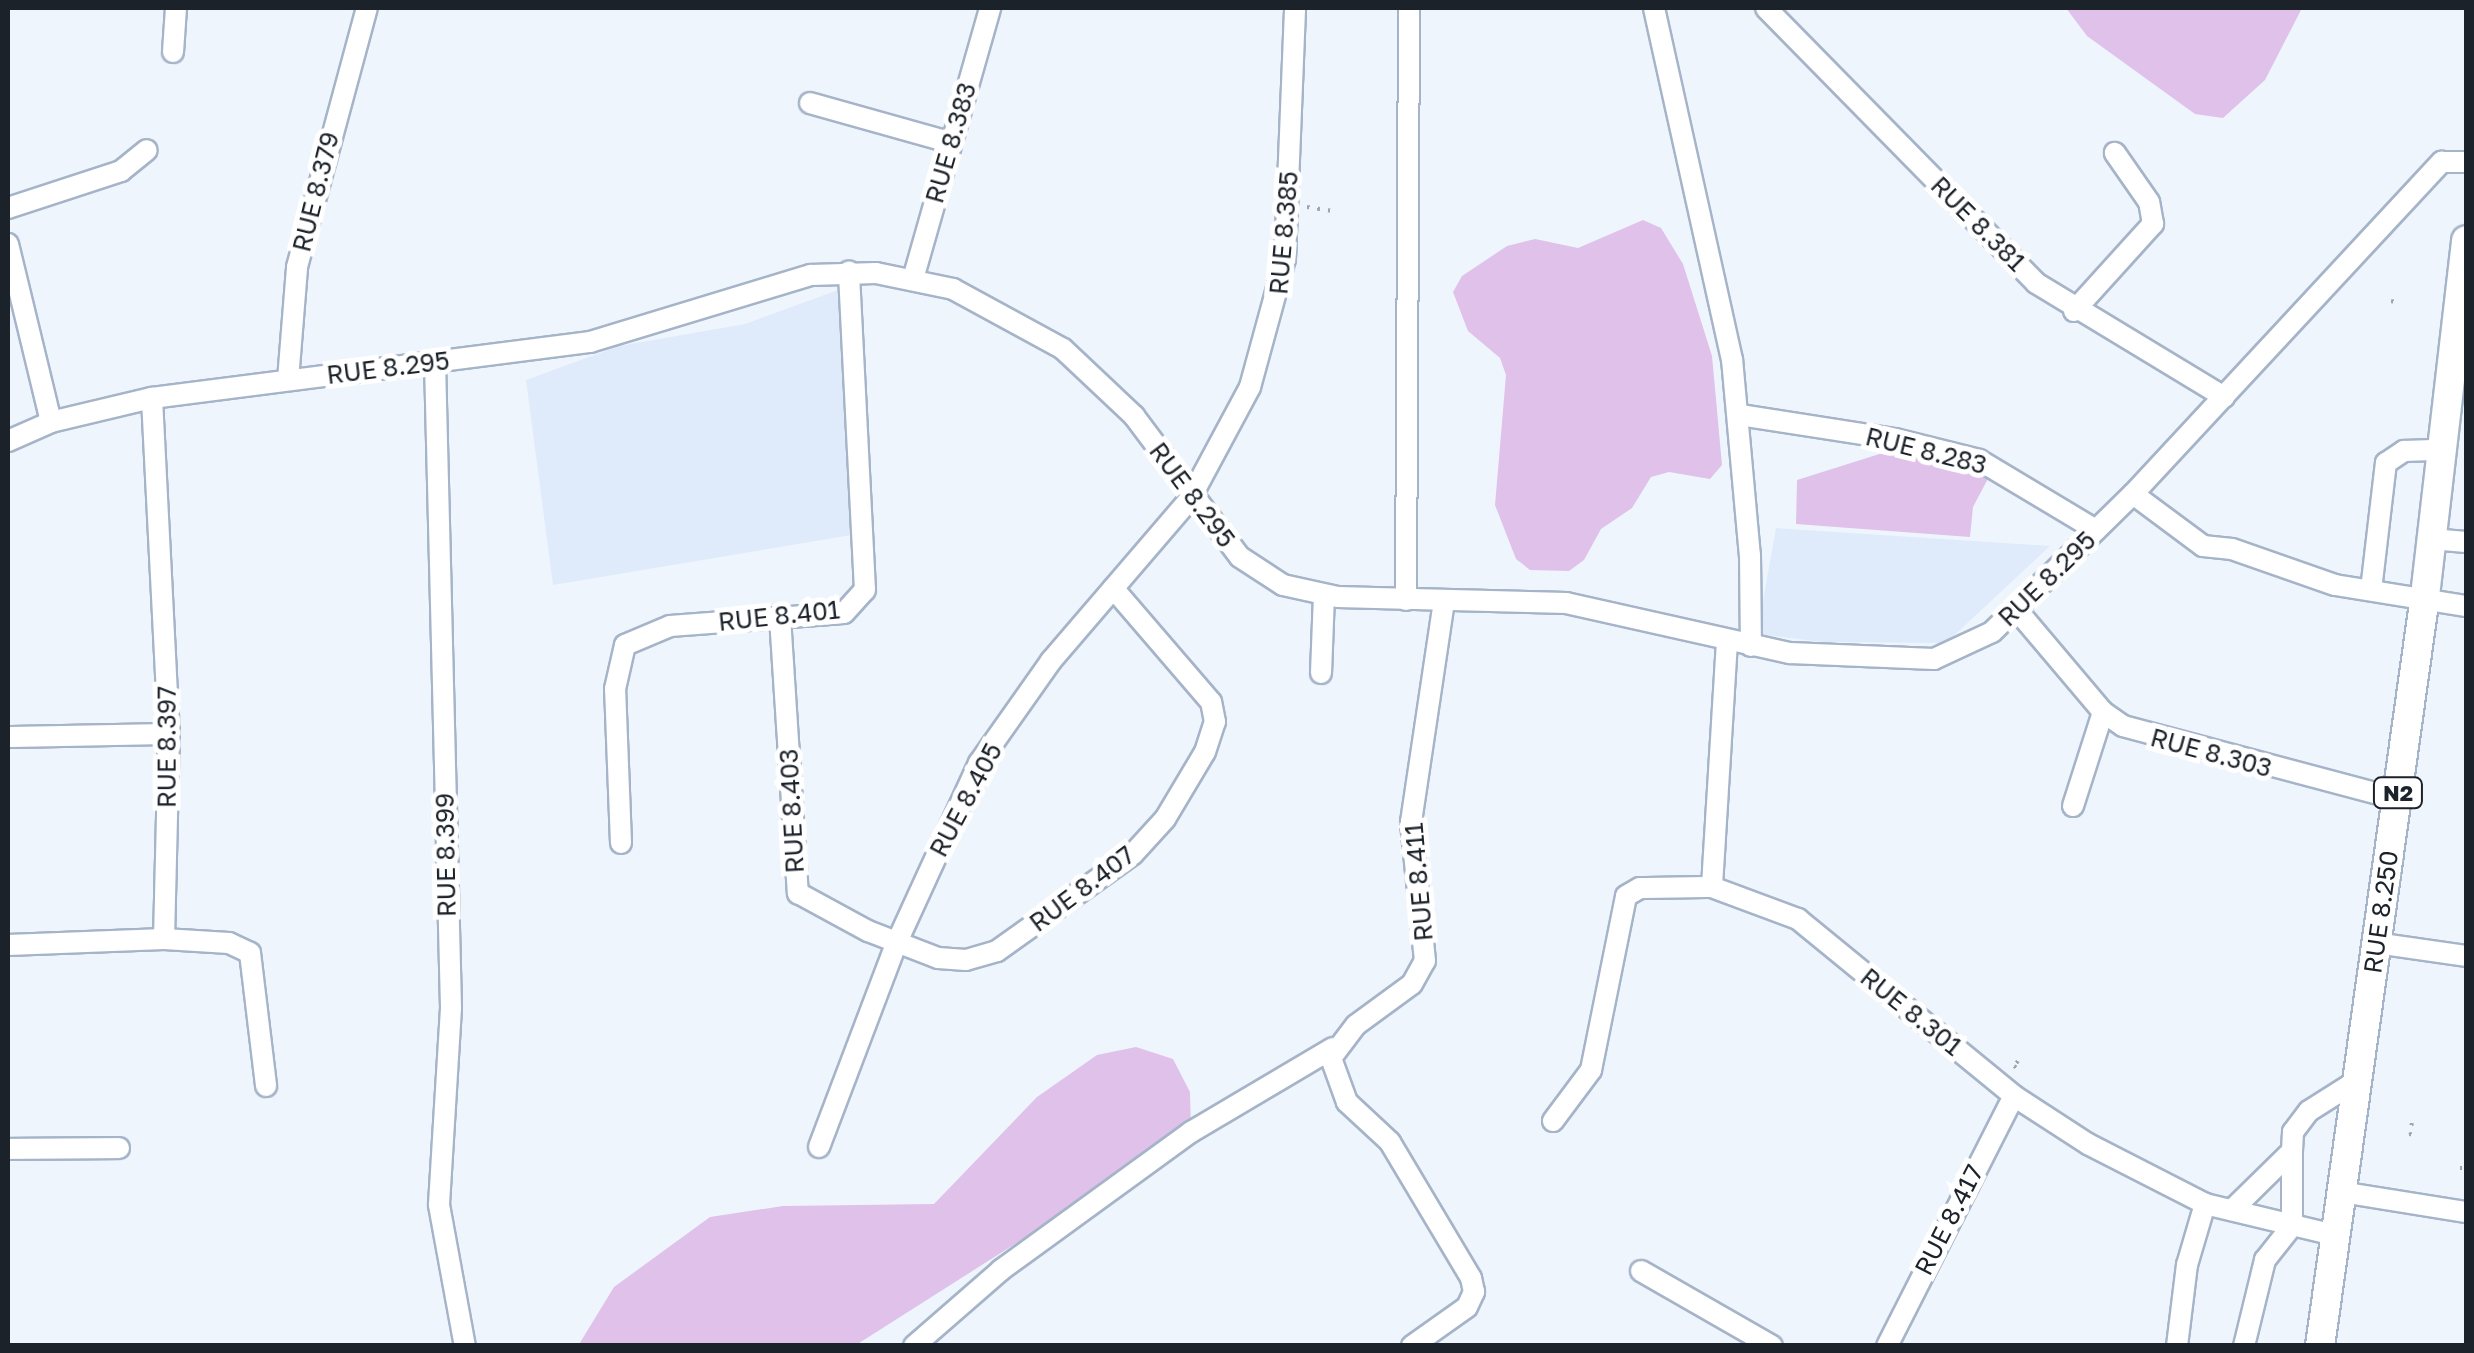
<!DOCTYPE html>
<style>
body{margin:0}
#map{position:relative;width:2474px;height:1353px;overflow:hidden;background:#eff5fd;font-family:"Golos Text",sans-serif}
div>[style]{position:absolute}
[style*='--x']{left:calc(var(--x)*1px);top:calc(var(--y)*1px);width:calc(var(--w)*1px);rotate:calc(var(--a)*1deg)}
.built>*{inset:0;background:#dfebfb}
.green>*{inset:0;background:#dfc1ea}
.path>*{height:4px;margin-top:-2px;transform-origin:0;background:repeating-linear-gradient(90deg,#9fa5ad 0 2.5px,transparent 0 10.5px)}
.roads{filter:drop-shadow(2px 0 #a5b4c8) drop-shadow(-2px 0 #a5b4c8) drop-shadow(0 2px #a5b4c8) drop-shadow(0 -2px #a5b4c8)}
.minor>*{height:20px;margin:-10px;padding:0 10px;transform-origin:10px;border-radius:10px;background:#fff}
.highway>*{height:28px;margin:-14px;padding:0 14px;transform-origin:14px;border-radius:14px;background:#fff}
span{translate:-50% -50%;white-space:nowrap;text-align:center;line-height:1.15;-webkit-text-stroke:10px #fff;paint-order:stroke}
.shield-label span{padding:2px 8px;background:#fff;border:2px solid;border-radius:8px;-webkit-text-stroke-width:0}
.shield-label{font-size:22px;color:#1c222a;font-weight:700}
.street-label{font-size:25px;color:#1c222a}
.frame{position:absolute;inset:0;border:10px solid #1c222a;pointer-events:none}
</style>
<div id="map">
<div class="built">
<div style="clip-path:polygon(838px 290px,852px 535px,553px 585px,526px 380px,619px 346px,745px 324px)"></div>
<div style="clip-path:polygon(1776px 528px,2050px 546px,1946px 643px,1823px 642px,1757px 634px)"></div>
</div>
<div class="green">
<div style="clip-path:polygon(2066px 8px,2302px 8px,2265px 80px,2223px 118px,2195px 114px,2087px 36px)"></div>
<div style="clip-path:polygon(1643px 220px,1661px 228px,1683px 264px,1712px 356px,1722px 465px,1710px 479px,1669px 472px,1651px 477px,1632px 508px,1601px 529px,1584px 560px,1569px 571px,1530px 570px,1516px 559px,1495px 505px,1506px 375px,1500px 358px,1468px 331px,1453px 292px,1462px 276px,1507px 246px,1535px 239px,1578px 248px)"></div>
<div style="clip-path:polygon(1889px 451px,1961px 466px,1968px 461px,1991px 473px,1973px 507px,1970px 537px,1796px 524px,1797px 480px)"></div>
<div style="clip-path:polygon(1136px 1047px,1173px 1059px,1190px 1092px,1191px 1132px,856px 1345px,578px 1346px,614px 1287px,710px 1217px,783px 1206px,934px 1204px,1037px 1097px,1097px 1055px)"></div>
</div>
<div class="path">
<div style="--x:1307;--y:207;--w:26;--a:9"></div>
<div style="--x:2391;--y:301;--w:9;--a:13"></div>
<div style="--x:2018;--y:1061;--w:6;--a:129"></div>
<div style="--x:2014;--y:1066;--w:9;--a:36"></div>
<div style="--x:2412;--y:1123;--w:11;--a:105"></div>
<div style="--x:2409;--y:1134;--w:7;--a:8"></div>
<div style="--x:2460;--y:1168;--w:3;--a:0"></div>
</div>
<div class="roads">
<div class="minor">
<div style="--x:1654;--y:8;--w:360;--a:77.5"></div>
<div style="--x:1732;--y:359;--w:197;--a:84.8"></div>
<div style="--x:1750;--y:555;--w:91;--a:89.4"></div>
<div style="--x:1766;--y:8;--w:385;--a:45.5"></div>
<div style="--x:2036;--y:283;--w:220;--a:31.2"></div>
<div style="--x:173;--y:52;--w:44;--a:-86.1"></div>
<div style="--x:810;--y:103;--w:144;--a:15.7"></div>
<div style="--x:8;--y:208;--w:119;--a:-18.1"></div>
<div style="--x:121;--y:171;--w:33;--a:-39"></div>
<div style="--x:8;--y:244;--w:183;--a:76.4"></div>
<div style="--x:913;--y:279;--w:282;--a:-74.1"></div>
<div style="--x:2074;--y:311;--w:118;--a:-47.8"></div>
<div style="--x:2153;--y:224;--w:22;--a:-100"></div>
<div style="--x:2149;--y:202;--w:60;--a:-124.8"></div>
<div style="--x:435;--y:362;--w:646;--a:88.58"></div>
<div style="--x:451;--y:1008;--w:197;--a:93.5"></div>
<div style="--x:439;--y:1205;--w:143;--a:79.6"></div>
<div style="--x:288;--y:380;--w:113;--a:-85.4"></div>
<div style="--x:297;--y:267;--w:268;--a:-74.9"></div>
<div style="--x:1740;--y:415;--w:157;--a:8.8"></div>
<div style="--x:1895;--y:439;--w:87;--a:14"></div>
<div style="--x:1979;--y:460;--w:136;--a:30.9"></div>
<div style="--x:8;--y:441;--w:47;--a:-23.8"></div>
<div style="--x:51;--y:422;--w:104;--a:-13.4"></div>
<div style="--x:152;--y:398;--w:442;--a:-7.3"></div>
<div style="--x:590;--y:342;--w:231;--a:-16.9"></div>
<div style="--x:811;--y:275;--w:65;--a:-1.8"></div>
<div style="--x:876;--y:273;--w:79;--a:11.7"></div>
<div style="--x:953;--y:289;--w:125;--a:28.6"></div>
<div style="--x:1063;--y:349;--w:98;--a:43.3"></div>
<div style="--x:1134;--y:416;--w:176;--a:53.1"></div>
<div style="--x:1240;--y:557;--w:51;--a:33.1"></div>
<div style="--x:1283;--y:585;--w:56;--a:12.3"></div>
<div style="--x:1338;--y:597;--w:228;--a:1.5"></div>
<div style="--x:1566;--y:603;--w:230;--a:12.6"></div>
<div style="--x:1790;--y:653;--w:144;--a:2.4"></div>
<div style="--x:1934;--y:659;--w:64;--a:-25"></div>
<div style="--x:1992;--y:632;--w:197;--a:-44.4"></div>
<div style="--x:2133;--y:494;--w:454;--a:-47.1"></div>
<div style="--x:2442;--y:162;--w:24;--a:0"></div>
<div style="--x:2133;--y:494;--w:87;--a:36.6"></div>
<div style="--x:2203;--y:546;--w:29;--a:6"></div>
<div style="--x:2232;--y:549;--w:109;--a:19.3"></div>
<div style="--x:2335;--y:585;--w:133;--a:9.1"></div>
<div style="--x:2431;--y:539;--w:35;--a:5"></div>
<div style="--x:2371;--y:590;--w:128;--a:-83.3"></div>
<div style="--x:2386;--y:463;--w:22;--a:-34"></div>
<div style="--x:2404;--y:451;--w:36;--a:-2"></div>
<div style="--x:1406;--y:600;--w:592;--a:-89.71"></div>
<div style="--x:2016;--y:609;--w:135;--a:49.8"></div>
<div style="--x:2103;--y:712;--w:24;--a:35"></div>
<div style="--x:2123;--y:726;--w:284;--a:14.9"></div>
<div style="--x:780;--y:617;--w:277;--a:86.3"></div>
<div style="--x:798;--y:893;--w:80;--a:28.5"></div>
<div style="--x:868;--y:931;--w:75;--a:21.1"></div>
<div style="--x:938;--y:958;--w:28;--a:4"></div>
<div style="--x:966;--y:960;--w:32;--a:-16"></div>
<div style="--x:997;--y:951;--w:167;--a:-35.5"></div>
<div style="--x:1133;--y:854;--w:47;--a:-47.6"></div>
<div style="--x:1165;--y:819;--w:78;--a:-59.2"></div>
<div style="--x:1205;--y:752;--w:32;--a:-72"></div>
<div style="--x:1215;--y:722;--w:20;--a:-101"></div>
<div style="--x:1211;--y:702;--w:150;--a:-130.7"></div>
<div style="--x:1727;--y:641;--w:246;--a:93.5"></div>
<div style="--x:1712;--y:887;--w:92;--a:20.4"></div>
<div style="--x:1798;--y:919;--w:279;--a:39.3"></div>
<div style="--x:2014;--y:1096;--w:88;--a:33"></div>
<div style="--x:2088;--y:1144;--w:131;--a:27.1"></div>
<div style="--x:2205;--y:1204;--w:133;--a:13.5"></div>
<div style="--x:1321;--y:673;--w:78;--a:-87.8"></div>
<div style="--x:8;--y:737;--w:161;--a:-1.1"></div>
<div style="--x:2073;--y:806;--w:99;--a:-72.3"></div>
<div style="--x:621;--y:843;--w:154;--a:-92.2"></div>
<div style="--x:615;--y:689;--w:45;--a:-77.2"></div>
<div style="--x:625;--y:645;--w:49;--a:-22.9"></div>
<div style="--x:670;--y:626;--w:174;--a:-4.3"></div>
<div style="--x:844;--y:613;--w:31;--a:-48"></div>
<div style="--x:865;--y:590;--w:319;--a:-92.9"></div>
<div style="--x:164;--y:939;--w:65;--a:3.5"></div>
<div style="--x:229;--y:943;--w:23;--a:25"></div>
<div style="--x:250;--y:953;--w:134;--a:83.1"></div>
<div style="--x:2376;--y:943;--w:91;--a:8.2"></div>
<div style="--x:8;--y:945;--w:156;--a:-2.2"></div>
<div style="--x:164;--y:939;--w:205;--a:-88.6"></div>
<div style="--x:169;--y:734;--w:336;--a:-92.9"></div>
<div style="--x:1553;--y:1121;--w:64;--a:-53.3"></div>
<div style="--x:1591;--y:1070;--w:177;--a:-78.6"></div>
<div style="--x:1626;--y:896;--w:16;--a:-30"></div>
<div style="--x:1640;--y:888;--w:72;--a:-0.8"></div>
<div style="--x:819;--y:1147;--w:219;--a:-69.2"></div>
<div style="--x:897;--y:942;--w:197;--a:-65.4"></div>
<div style="--x:979;--y:763;--w:125;--a:-54.8"></div>
<div style="--x:1051;--y:661;--w:213;--a:-49.4"></div>
<div style="--x:1190;--y:499;--w:127;--a:-61.8"></div>
<div style="--x:1250;--y:387;--w:133;--a:-74.7"></div>
<div style="--x:1285;--y:259;--w:251;--a:-87.7"></div>
<div style="--x:8;--y:1149;--w:111;--a:-0.5"></div>
<div style="--x:2341;--y:1192;--w:127;--a:9.1"></div>
<div style="--x:2232;--y:1210;--w:84;--a:-44.5"></div>
<div style="--x:2292;--y:1151;--w:19;--a:-87"></div>
<div style="--x:2293;--y:1132;--w:26;--a:-53"></div>
<div style="--x:2309;--y:1111;--w:58;--a:-32.3"></div>
<div style="--x:1641;--y:1271;--w:151;--a:29.8"></div>
<div style="--x:914;--y:1346;--w:116;--a:-41.1"></div>
<div style="--x:1001;--y:1270;--w:235;--a:-36"></div>
<div style="--x:1191;--y:1132;--w:165;--a:-30.6"></div>
<div style="--x:1412;--y:1346;--w:67;--a:-35.3"></div>
<div style="--x:1467;--y:1307;--w:17;--a:-65"></div>
<div style="--x:1474;--y:1292;--w:14;--a:-102"></div>
<div style="--x:1471;--y:1278;--w:158;--a:-120.8"></div>
<div style="--x:1390;--y:1142;--w:59;--a:-137.1"></div>
<div style="--x:1347;--y:1102;--w:47;--a:-110"></div>
<div style="--x:1331;--y:1058;--w:41;--a:-52.9"></div>
<div style="--x:1356;--y:1025;--w:69;--a:-36.2"></div>
<div style="--x:1412;--y:984;--w:26;--a:-61"></div>
<div style="--x:1425;--y:961;--w:140;--a:-95.8"></div>
<div style="--x:1411;--y:822;--w:223;--a:-81.5"></div>
<div style="--x:1887;--y:1346;--w:280;--a:-63.1"></div>
<div style="--x:2177;--y:1346;--w:82;--a:-83"></div>
<div style="--x:2187;--y:1265;--w:64;--a:-73.6"></div>
<div style="--x:2244;--y:1346;--w:89;--a:-76.3"></div>
<div style="--x:2265;--y:1260;--w:43;--a:-51.5"></div>
<div style="--x:2292;--y:1226;--w:75;--a:-90"></div>
</div>
<div class="highway">
<div style="--x:2320;--y:1346;--w:757;--a:-82.03"></div>
<div style="--x:2425;--y:596;--w:358;--a:-83.4"></div>
</div>
</div>
<div class="shield-label">
<span style="left:2398px;top:793px">N2</span>
</div>
<div class="street-label">
<span style="left:951px;top:143px;rotate:-74deg">RUE 8.383</span>
<span style="left:316px;top:192px;rotate:-76deg">RUE 8.379</span>
<span style="left:1978px;top:224px;rotate:45deg">RUE 8.381</span>
<span style="left:1284px;top:233px;rotate:-85deg">RUE 8.385</span>
<span style="left:388px;top:368px;rotate:-7deg">RUE 8.295</span>
<span style="left:1926px;top:451px;rotate:14deg">RUE 8.283</span>
<span style="left:1192px;top:495px;rotate:53deg">RUE 8.295</span>
<span style="left:2047px;top:579px;rotate:-44deg">RUE 8.295</span>
<span style="left:779px;top:616px;rotate:-6deg">RUE 8.401</span>
<span style="left:167px;top:747px;rotate:-90deg">RUE 8.397</span>
<span style="left:2211px;top:753px;rotate:15deg">RUE 8.303</span>
<span style="left:966px;top:800px;rotate:-62deg">RUE 8.405</span>
<span style="left:792px;top:811px;rotate:-93deg">RUE 8.403</span>
<span style="left:446px;top:855px;rotate:-91deg">RUE 8.399</span>
<span style="left:1419px;top:882px;rotate:-95deg">RUE 8.411</span>
<span style="left:1082px;top:889px;rotate:-37deg">RUE 8.407</span>
<span style="left:2381px;top:912px;rotate:-82deg">RUE 8.250</span>
<span style="left:1911px;top:1012px;rotate:39deg">RUE 8.301</span>
<span style="left:1949px;top:1220px;rotate:-63deg">RUE 8.417</span>
</div>
<div class="frame"></div>
</div>
